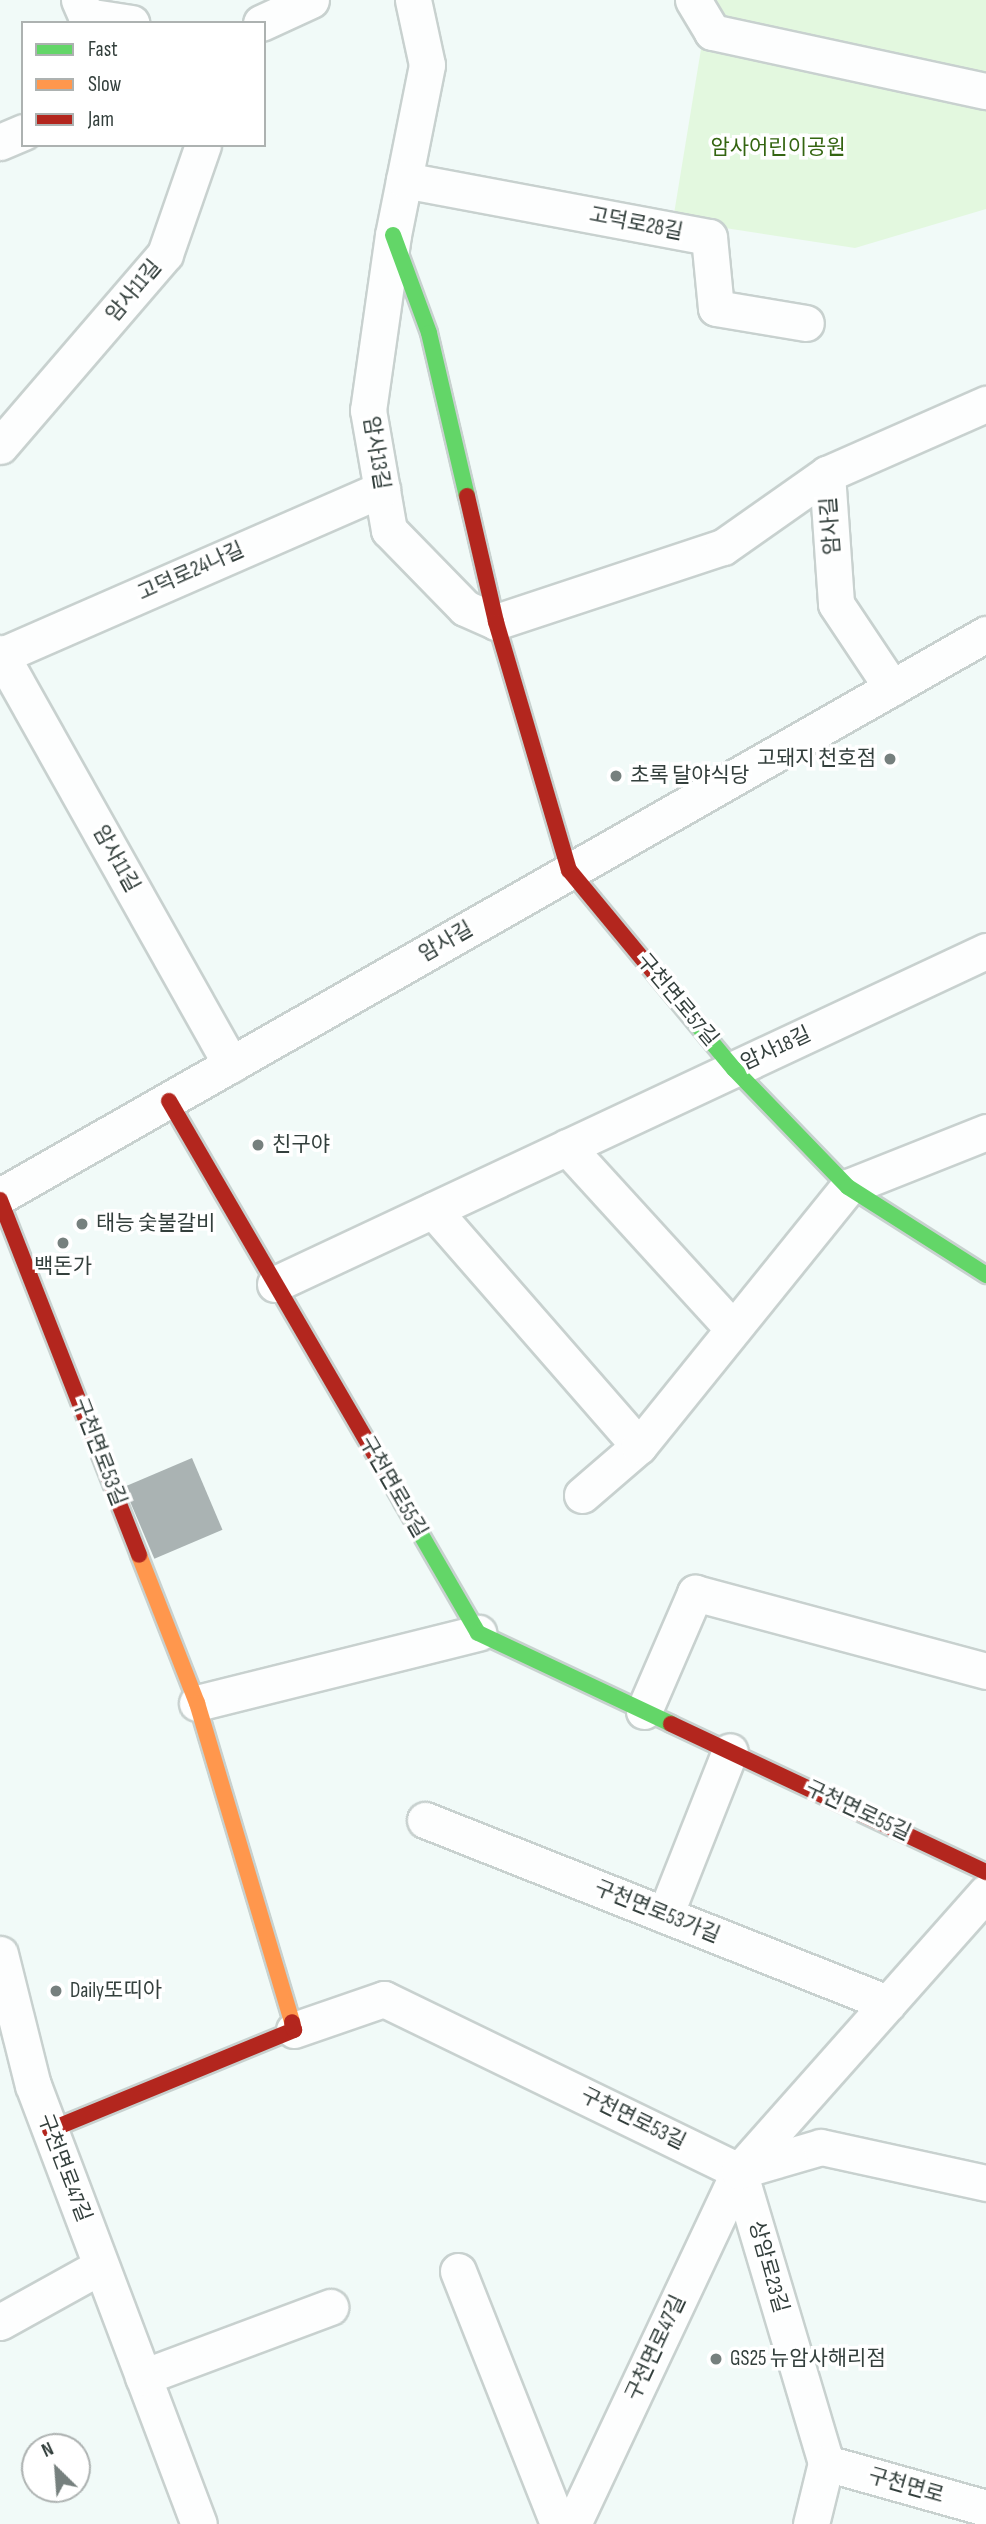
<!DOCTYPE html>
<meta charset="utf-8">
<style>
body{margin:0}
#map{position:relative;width:986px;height:2524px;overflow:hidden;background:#f1faf8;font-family:"Sofia Sans Condensed","Noto Sans KR",sans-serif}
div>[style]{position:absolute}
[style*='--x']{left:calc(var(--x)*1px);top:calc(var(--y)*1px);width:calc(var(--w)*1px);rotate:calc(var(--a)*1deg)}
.green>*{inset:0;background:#e3f8df}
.building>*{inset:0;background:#aab3b3;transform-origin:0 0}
.roads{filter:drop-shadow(2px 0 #c8d1cf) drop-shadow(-2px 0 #c8d1cf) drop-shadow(0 2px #c8d1cf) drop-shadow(0 -2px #c8d1cf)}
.street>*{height:35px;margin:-17.5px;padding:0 17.5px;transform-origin:17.5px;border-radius:17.5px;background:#fdfefe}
.fast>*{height:16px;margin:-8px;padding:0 8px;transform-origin:8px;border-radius:8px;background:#63d668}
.slow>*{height:16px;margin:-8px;padding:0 8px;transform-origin:8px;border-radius:8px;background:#ff974d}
.jam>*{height:16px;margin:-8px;padding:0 8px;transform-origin:8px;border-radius:8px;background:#b3261e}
.dots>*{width:19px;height:19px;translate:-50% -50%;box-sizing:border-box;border:4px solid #fff;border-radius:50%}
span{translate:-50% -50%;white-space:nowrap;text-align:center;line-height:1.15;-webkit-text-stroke:7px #fff;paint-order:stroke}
.park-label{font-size:21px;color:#346511}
.street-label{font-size:21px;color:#333f3c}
.poi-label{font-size:21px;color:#333f3c}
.right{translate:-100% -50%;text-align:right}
.left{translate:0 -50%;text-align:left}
.legend{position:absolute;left:21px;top:21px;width:245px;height:126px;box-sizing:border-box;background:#fff;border:2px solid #adb2b1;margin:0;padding:9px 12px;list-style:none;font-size:21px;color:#333f3c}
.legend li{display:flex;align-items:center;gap:14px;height:35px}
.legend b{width:35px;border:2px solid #adb2b1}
.north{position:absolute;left:21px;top:2433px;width:70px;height:70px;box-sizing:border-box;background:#fff;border:2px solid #adb2b1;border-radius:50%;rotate:335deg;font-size:19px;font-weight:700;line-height:28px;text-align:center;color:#333f3c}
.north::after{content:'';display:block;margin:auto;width:24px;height:32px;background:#76807e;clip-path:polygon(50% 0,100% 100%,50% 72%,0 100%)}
</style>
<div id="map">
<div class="green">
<div style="clip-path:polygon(698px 0,986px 0,986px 91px,712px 32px)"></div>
<div style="clip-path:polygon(702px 43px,986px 102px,986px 209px,855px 248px,673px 220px)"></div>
</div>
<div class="building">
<div style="left:192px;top:1458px;width:78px;height:74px;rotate:67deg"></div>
</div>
<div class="roads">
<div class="street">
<div style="--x:79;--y:0;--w:17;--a:66"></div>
<div style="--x:86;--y:16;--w:46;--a:8.8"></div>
<div style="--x:413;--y:0;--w:66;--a:77.8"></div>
<div style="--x:427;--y:65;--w:173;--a:101.3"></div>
<div style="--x:393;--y:235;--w:177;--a:98.1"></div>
<div style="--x:368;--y:410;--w:122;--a:80.1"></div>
<div style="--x:389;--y:530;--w:109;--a:45.7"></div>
<div style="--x:465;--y:608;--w:34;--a:24"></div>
<div style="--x:496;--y:622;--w:239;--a:-18.3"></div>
<div style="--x:723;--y:547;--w:127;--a:-35.1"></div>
<div style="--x:827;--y:474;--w:174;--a:-23.8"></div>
<div style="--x:693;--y:0;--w:37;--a:59"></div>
<div style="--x:712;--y:32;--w:280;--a:12.2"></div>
<div style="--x:261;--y:23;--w:55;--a:-24.7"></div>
<div style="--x:0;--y:142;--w:25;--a:-23"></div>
<div style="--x:404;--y:180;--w:310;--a:10.6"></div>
<div style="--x:709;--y:237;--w:71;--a:84.4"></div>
<div style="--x:716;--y:308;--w:91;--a:9.5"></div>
<div style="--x:0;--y:446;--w:253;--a:-49.3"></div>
<div style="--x:165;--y:254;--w:115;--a:-70.8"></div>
<div style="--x:827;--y:474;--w:130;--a:86"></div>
<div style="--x:836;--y:604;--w:101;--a:56.3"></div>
<div style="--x:0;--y:653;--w:472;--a:60.7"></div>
<div style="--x:0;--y:656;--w:417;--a:-23.6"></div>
<div style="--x:567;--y:1147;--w:246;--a:47.6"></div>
<div style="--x:0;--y:1196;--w:1135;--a:-29.68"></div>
<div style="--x:433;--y:1210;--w:313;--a:48.9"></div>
<div style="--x:275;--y:1284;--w:785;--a:-25.1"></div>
<div style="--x:582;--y:1495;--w:75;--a:-40.7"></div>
<div style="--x:639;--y:1446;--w:333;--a:-51.1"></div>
<div style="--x:848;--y:1187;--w:149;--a:-21.7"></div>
<div style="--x:197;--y:1703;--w:290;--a:-14"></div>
<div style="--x:644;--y:1711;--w:129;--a:-66.6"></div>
<div style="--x:695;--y:1593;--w:301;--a:15"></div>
<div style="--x:425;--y:1820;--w:498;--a:21.6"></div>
<div style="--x:665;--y:1915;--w:176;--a:-68.4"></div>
<div style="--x:0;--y:1954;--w:135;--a:75.9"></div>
<div style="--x:33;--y:2085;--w:469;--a:69.3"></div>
<div style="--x:294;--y:2030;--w:95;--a:-19"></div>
<div style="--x:384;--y:1999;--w:394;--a:25.9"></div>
<div style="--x:739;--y:2171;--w:85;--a:-16.3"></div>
<div style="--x:821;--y:2147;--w:169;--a:12.3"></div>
<div style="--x:739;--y:2171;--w:305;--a:73.4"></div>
<div style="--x:826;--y:2463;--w:63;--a:103.8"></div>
<div style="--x:458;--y:2271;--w:272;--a:68.4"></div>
<div style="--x:0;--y:2322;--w:115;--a:-29"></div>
<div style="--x:143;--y:2377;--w:200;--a:-20.5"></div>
<div style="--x:826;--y:2463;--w:166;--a:15.7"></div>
<div style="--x:573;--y:2524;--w:390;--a:-64.8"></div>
<div style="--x:739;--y:2171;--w:372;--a:-48.4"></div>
</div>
<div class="fast">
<div style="--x:393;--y:235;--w:104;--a:69.8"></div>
<div style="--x:429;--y:333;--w:167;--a:76.9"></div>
<div style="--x:669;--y:991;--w:102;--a:50.2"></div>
<div style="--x:734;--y:1069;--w:164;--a:46"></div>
<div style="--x:848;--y:1187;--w:164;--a:32.5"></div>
<div style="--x:402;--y:1502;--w:151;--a:59.9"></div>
<div style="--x:478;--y:1633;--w:213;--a:25.2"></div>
</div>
<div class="slow">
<div style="--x:139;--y:1555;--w:159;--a:68.6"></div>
<div style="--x:197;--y:1703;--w:333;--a:73.4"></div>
</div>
<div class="jam">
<div style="--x:467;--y:496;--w:129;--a:77"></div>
<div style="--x:496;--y:622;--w:259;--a:73.6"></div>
<div style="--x:569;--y:870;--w:157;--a:50.4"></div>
<div style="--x:169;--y:1101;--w:464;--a:59.8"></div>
<div style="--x:0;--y:1200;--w:381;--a:68.6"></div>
<div style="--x:671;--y:1724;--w:348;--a:25.2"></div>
<div style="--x:50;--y:2130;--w:264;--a:-22.3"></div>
<div style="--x:294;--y:2030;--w:8;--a:-104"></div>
</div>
</div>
<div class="dots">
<div style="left:890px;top:759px;background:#76807e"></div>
<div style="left:616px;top:776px;background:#76807e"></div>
<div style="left:258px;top:1145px;background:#76807e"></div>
<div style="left:82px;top:1224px;background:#76807e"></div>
<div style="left:63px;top:1243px;background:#76807e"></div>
<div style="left:56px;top:1991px;background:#76807e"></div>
<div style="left:716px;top:2359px;background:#76807e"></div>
</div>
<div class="park-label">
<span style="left:778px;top:148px">암사어린이공원</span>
</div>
<div class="street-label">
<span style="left:636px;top:224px;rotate:11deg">고덕로28길</span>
<span style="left:134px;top:291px;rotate:-50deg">암사11길</span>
<span style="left:376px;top:453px;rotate:81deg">암사13길</span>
<span style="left:831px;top:526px;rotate:-94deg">암사길</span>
<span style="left:191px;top:572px;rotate:-24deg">고덕로24나길</span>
<span style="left:116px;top:859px;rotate:61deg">암사11길</span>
<span style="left:446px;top:942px;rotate:-30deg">암사길</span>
<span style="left:677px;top:1000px;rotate:50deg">구천면로57길</span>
<span style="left:776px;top:1049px;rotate:-25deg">암사18길</span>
<span style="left:99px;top:1452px;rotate:69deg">구천면로53길</span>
<span style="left:393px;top:1487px;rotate:60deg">구천면로55길</span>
<span style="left:858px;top:1811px;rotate:25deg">구천면로55길</span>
<span style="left:657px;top:1912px;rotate:22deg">구천면로53가길</span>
<span style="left:633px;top:2119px;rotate:26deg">구천면로53길</span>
<span style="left:64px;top:2168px;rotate:69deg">구천면로47길</span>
<span style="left:768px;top:2267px;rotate:74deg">상암로23길</span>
<span style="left:656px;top:2348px;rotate:-65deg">구천면로47길</span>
<span style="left:906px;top:2486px;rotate:16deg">구천면로</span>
</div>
<div class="poi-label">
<span class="right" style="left:876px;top:759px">고돼지 천호점</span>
<span class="left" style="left:630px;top:776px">초록 달야식당</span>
<span class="left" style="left:272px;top:1145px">친구야</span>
<span class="left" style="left:96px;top:1224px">태능 숯불갈비</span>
<span style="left:63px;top:1267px">백돈가</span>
<span class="left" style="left:70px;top:1991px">Daily또띠아</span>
<span class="left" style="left:730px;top:2359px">GS25 뉴암사해리점</span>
</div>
<ul class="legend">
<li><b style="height:9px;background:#63d668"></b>Fast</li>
<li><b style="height:9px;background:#ff974d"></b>Slow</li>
<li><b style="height:9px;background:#b3261e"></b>Jam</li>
</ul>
<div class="north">N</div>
</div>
